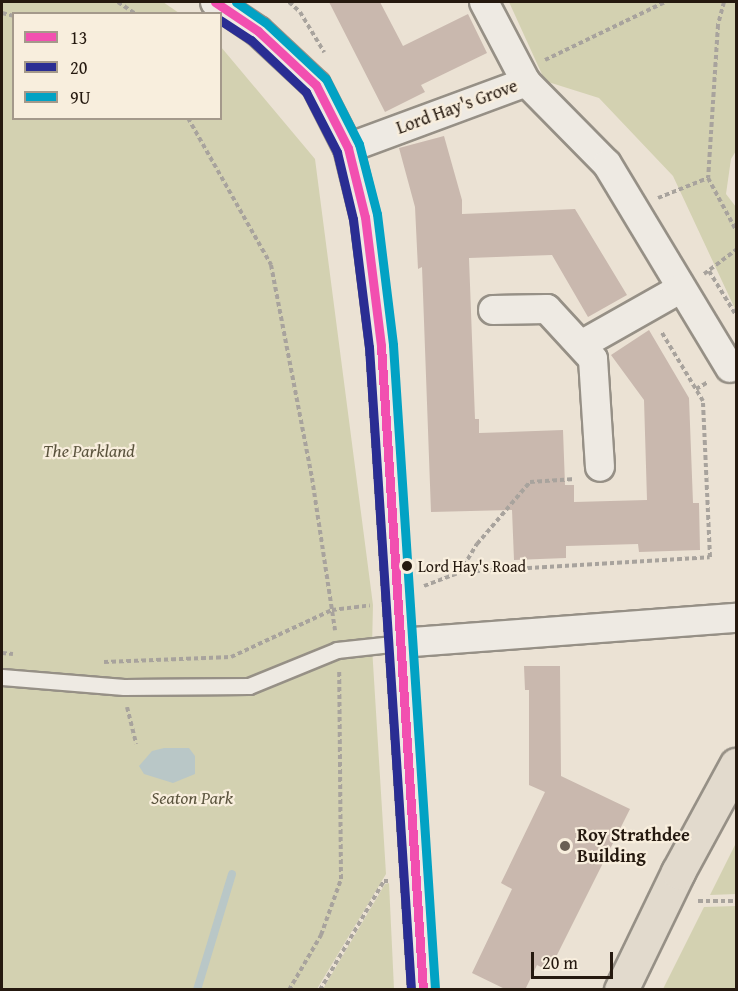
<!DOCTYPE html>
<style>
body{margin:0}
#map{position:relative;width:738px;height:991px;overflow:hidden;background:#ebe2d4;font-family:"Gentium Book Plus",serif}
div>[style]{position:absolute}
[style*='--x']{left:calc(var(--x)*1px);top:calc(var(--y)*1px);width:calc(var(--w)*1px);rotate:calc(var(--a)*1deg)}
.green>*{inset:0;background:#d3d1b1}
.water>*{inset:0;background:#b9c7c7}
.stream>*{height:8px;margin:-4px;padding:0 4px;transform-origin:4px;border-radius:4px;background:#b9c7c7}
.building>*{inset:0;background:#c9b8ae}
.path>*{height:4px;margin-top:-2px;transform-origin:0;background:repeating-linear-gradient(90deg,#a8a39d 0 4.5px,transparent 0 7.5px)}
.roads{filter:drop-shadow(2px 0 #969086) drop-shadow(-2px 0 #969086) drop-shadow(0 2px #969086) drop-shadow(0 -2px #969086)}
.service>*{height:15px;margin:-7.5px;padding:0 7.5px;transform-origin:7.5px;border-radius:7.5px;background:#eeeae3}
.minor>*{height:28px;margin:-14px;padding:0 14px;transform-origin:14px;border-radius:14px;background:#eeeae3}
.primary>*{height:33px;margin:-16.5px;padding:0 16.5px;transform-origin:16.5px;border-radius:16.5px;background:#e2dacd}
.bus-1>*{height:9px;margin:-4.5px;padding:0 4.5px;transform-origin:4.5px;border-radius:4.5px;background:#f24fb0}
.bus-2>*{height:9px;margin:-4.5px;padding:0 4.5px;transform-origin:4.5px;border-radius:4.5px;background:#2a2d93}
.bus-3>*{height:9px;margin:-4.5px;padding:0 4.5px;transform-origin:4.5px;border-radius:4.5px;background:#02a2c4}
.dots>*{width:16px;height:16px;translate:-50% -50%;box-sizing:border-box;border:3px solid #f8eedd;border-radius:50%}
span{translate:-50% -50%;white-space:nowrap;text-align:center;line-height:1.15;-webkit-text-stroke:4.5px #f8eedd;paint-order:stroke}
.bus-label{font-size:16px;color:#25190f}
.left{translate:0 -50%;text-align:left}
.street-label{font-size:18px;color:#25190f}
.park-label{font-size:18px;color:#5b543e;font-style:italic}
.poi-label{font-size:18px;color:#25190f;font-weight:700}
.frame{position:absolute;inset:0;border:3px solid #25190f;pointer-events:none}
.legend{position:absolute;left:12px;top:12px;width:210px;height:108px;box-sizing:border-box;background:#f8eedd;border:2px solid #a4998b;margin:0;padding:8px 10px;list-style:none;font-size:18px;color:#25190f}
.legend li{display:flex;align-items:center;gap:12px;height:30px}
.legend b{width:30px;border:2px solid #a4998b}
.scale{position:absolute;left:531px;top:952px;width:82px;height:27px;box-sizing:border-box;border:3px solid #25190f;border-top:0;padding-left:8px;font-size:18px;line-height:21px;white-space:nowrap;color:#25190f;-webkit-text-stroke:4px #f8eedd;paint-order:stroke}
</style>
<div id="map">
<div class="green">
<div style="clip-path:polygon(2px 2px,163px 2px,179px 13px,14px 14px,14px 118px,220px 118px,221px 47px,315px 159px,373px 605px,372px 647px,386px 874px,317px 989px,2px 990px)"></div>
<div style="clip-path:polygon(509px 2px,736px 2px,736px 151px,731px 159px,726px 194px,736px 207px,736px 311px,673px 176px,599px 98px,545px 81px)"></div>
<div style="clip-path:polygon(736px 843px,736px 894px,710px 895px)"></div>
<div style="clip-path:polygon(389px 883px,394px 989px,323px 989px,385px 884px)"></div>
<div style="clip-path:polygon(736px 906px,736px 989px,663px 989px,704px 907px)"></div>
</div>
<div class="water">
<div style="clip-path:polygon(164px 748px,189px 748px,195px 756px,195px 774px,173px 783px,144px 774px,139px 766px,152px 751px)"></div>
</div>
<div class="stream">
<div style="--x:197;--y:990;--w:121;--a:-73.2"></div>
</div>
<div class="building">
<div style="clip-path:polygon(329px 2px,380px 2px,403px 46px,468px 14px,487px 53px,421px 85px,425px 92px,385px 112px)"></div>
<div style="clip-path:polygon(444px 136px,462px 200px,462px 214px,575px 209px,627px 295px,588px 317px,552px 255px,469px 258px,475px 419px,479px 419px,479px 433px,563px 430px,565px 485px,574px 485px,574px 502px,647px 500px,644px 400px,611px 355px,649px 330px,689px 398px,693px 503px,699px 503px,700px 550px,639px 552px,638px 544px,566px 546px,566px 558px,514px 560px,512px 510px,431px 512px,422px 267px,418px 269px,415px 207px,399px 148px)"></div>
<div style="clip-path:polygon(524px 666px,560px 666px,561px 776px,630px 809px,549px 971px,537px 965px,525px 990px,507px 990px,472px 973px,512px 889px,501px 883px,545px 792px,529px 785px,529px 690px,525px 690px)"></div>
</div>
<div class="path">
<div style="--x:118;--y:2;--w:22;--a:34"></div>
<div style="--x:289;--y:2;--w:15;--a:42"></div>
<div style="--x:300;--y:12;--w:47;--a:59"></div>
<div style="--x:724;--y:2;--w:24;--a:105"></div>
<div style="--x:718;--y:25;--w:153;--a:93.7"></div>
<div style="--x:708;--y:178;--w:59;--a:61.7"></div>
<div style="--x:2;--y:13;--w:12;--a:14"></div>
<div style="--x:545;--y:60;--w:133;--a:-25.8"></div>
<div style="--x:188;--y:118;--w:169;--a:60.5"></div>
<div style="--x:271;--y:265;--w:217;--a:79.1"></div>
<div style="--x:312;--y:478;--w:154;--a:81.4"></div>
<div style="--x:658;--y:198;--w:54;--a:-21.8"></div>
<div style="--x:709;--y:271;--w:52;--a:58.5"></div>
<div style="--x:704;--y:274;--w:40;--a:-37"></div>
<div style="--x:696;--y:389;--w:14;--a:-30"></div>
<div style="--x:460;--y:572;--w:250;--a:-3.4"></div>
<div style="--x:710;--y:557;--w:156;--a:-92.6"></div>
<div style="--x:703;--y:401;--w:82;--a:-121"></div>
<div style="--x:424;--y:586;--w:39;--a:-21"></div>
<div style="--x:460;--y:572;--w:33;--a:-59"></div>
<div style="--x:477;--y:544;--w:82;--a:-49.5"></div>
<div style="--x:530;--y:482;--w:45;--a:-3.8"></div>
<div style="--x:2;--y:653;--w:11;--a:5"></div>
<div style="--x:104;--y:662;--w:127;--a:-2.3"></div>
<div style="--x:231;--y:657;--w:111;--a:-25"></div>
<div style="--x:332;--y:610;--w:38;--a:-7"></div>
<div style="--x:127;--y:707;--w:38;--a:76"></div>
<div style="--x:698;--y:901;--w:38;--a:0"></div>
<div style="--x:289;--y:990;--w:64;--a:-59.8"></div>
<div style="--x:321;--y:935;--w:59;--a:-70.3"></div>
<div style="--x:341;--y:879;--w:209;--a:-90.5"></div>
<div style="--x:320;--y:990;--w:126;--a:-59.6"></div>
<div style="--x:384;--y:881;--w:4;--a:0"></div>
</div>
<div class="roads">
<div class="service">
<div style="--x:2;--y:677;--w:122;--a:4.7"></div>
<div style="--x:124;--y:687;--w:125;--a:-0.5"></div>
<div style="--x:249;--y:686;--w:95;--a:-22.2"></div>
<div style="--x:337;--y:650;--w:63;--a:-6.3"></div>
</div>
<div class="minor">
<div style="--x:215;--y:2;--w:52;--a:34"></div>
<div style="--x:258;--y:31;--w:79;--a:43"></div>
<div style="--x:316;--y:85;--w:71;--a:63.1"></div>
<div style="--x:348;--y:148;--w:71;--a:76.2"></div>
<div style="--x:365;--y:217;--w:130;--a:82.9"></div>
<div style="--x:381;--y:346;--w:645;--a:86.27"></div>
<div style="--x:484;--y:2;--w:90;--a:62.3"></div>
<div style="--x:348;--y:148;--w:190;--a:-20.3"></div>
<div style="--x:526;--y:82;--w:115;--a:45.4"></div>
<div style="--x:607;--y:164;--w:238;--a:58.9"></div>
<div style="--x:493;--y:310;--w:54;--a:-1.1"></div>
<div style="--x:547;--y:309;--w:68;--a:47.4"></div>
<div style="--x:593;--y:359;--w:108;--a:86.3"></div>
<div style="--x:581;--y:345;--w:114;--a:-29.5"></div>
<div style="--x:400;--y:643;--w:337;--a:-4.3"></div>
</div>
<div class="primary">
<div style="--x:621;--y:990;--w:131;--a:-64.2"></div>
<div style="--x:678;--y:872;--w:122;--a:-61.5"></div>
</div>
</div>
<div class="bus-1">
<div style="--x:215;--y:2;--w:52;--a:34"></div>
<div style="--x:258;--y:31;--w:79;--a:43"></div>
<div style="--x:316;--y:85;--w:71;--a:63.1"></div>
<div style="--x:348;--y:148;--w:71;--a:76.2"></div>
<div style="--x:365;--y:217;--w:130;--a:82.9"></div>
<div style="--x:381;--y:346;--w:645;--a:86.27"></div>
</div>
<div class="bus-2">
<div style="--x:220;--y:20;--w:37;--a:33"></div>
<div style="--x:251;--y:40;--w:76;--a:43.4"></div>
<div style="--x:306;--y:92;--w:68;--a:62.7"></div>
<div style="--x:337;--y:152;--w:69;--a:76.6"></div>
<div style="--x:353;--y:219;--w:129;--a:82.9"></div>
<div style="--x:369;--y:347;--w:644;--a:86.26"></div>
</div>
<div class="bus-3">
<div style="--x:236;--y:2;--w:35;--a:35"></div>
<div style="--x:265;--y:22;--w:83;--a:43.1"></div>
<div style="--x:326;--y:79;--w:73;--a:63.1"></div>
<div style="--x:359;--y:144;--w:72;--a:75.6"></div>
<div style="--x:377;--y:214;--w:132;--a:83"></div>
<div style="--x:393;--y:345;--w:645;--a:86.27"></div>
</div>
<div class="dots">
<div style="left:407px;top:566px;background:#25190f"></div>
<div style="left:565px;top:846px;background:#6a5f54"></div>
</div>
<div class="bus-label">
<span class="left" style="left:418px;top:566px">Lord Hay's Road</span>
</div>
<div class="street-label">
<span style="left:457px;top:107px;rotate:-20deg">Lord Hay's Grove</span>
</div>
<div class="park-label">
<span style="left:89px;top:451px">The Parkland</span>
<span style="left:192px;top:798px">Seaton Park</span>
</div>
<div class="poi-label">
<span class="left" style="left:577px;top:846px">Roy Strathdee<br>Building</span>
</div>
<div class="frame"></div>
<ul class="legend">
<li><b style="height:8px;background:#f24fb0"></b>13</li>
<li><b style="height:8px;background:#2a2d93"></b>20</li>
<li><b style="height:8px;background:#02a2c4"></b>9U</li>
</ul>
<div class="scale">20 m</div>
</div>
